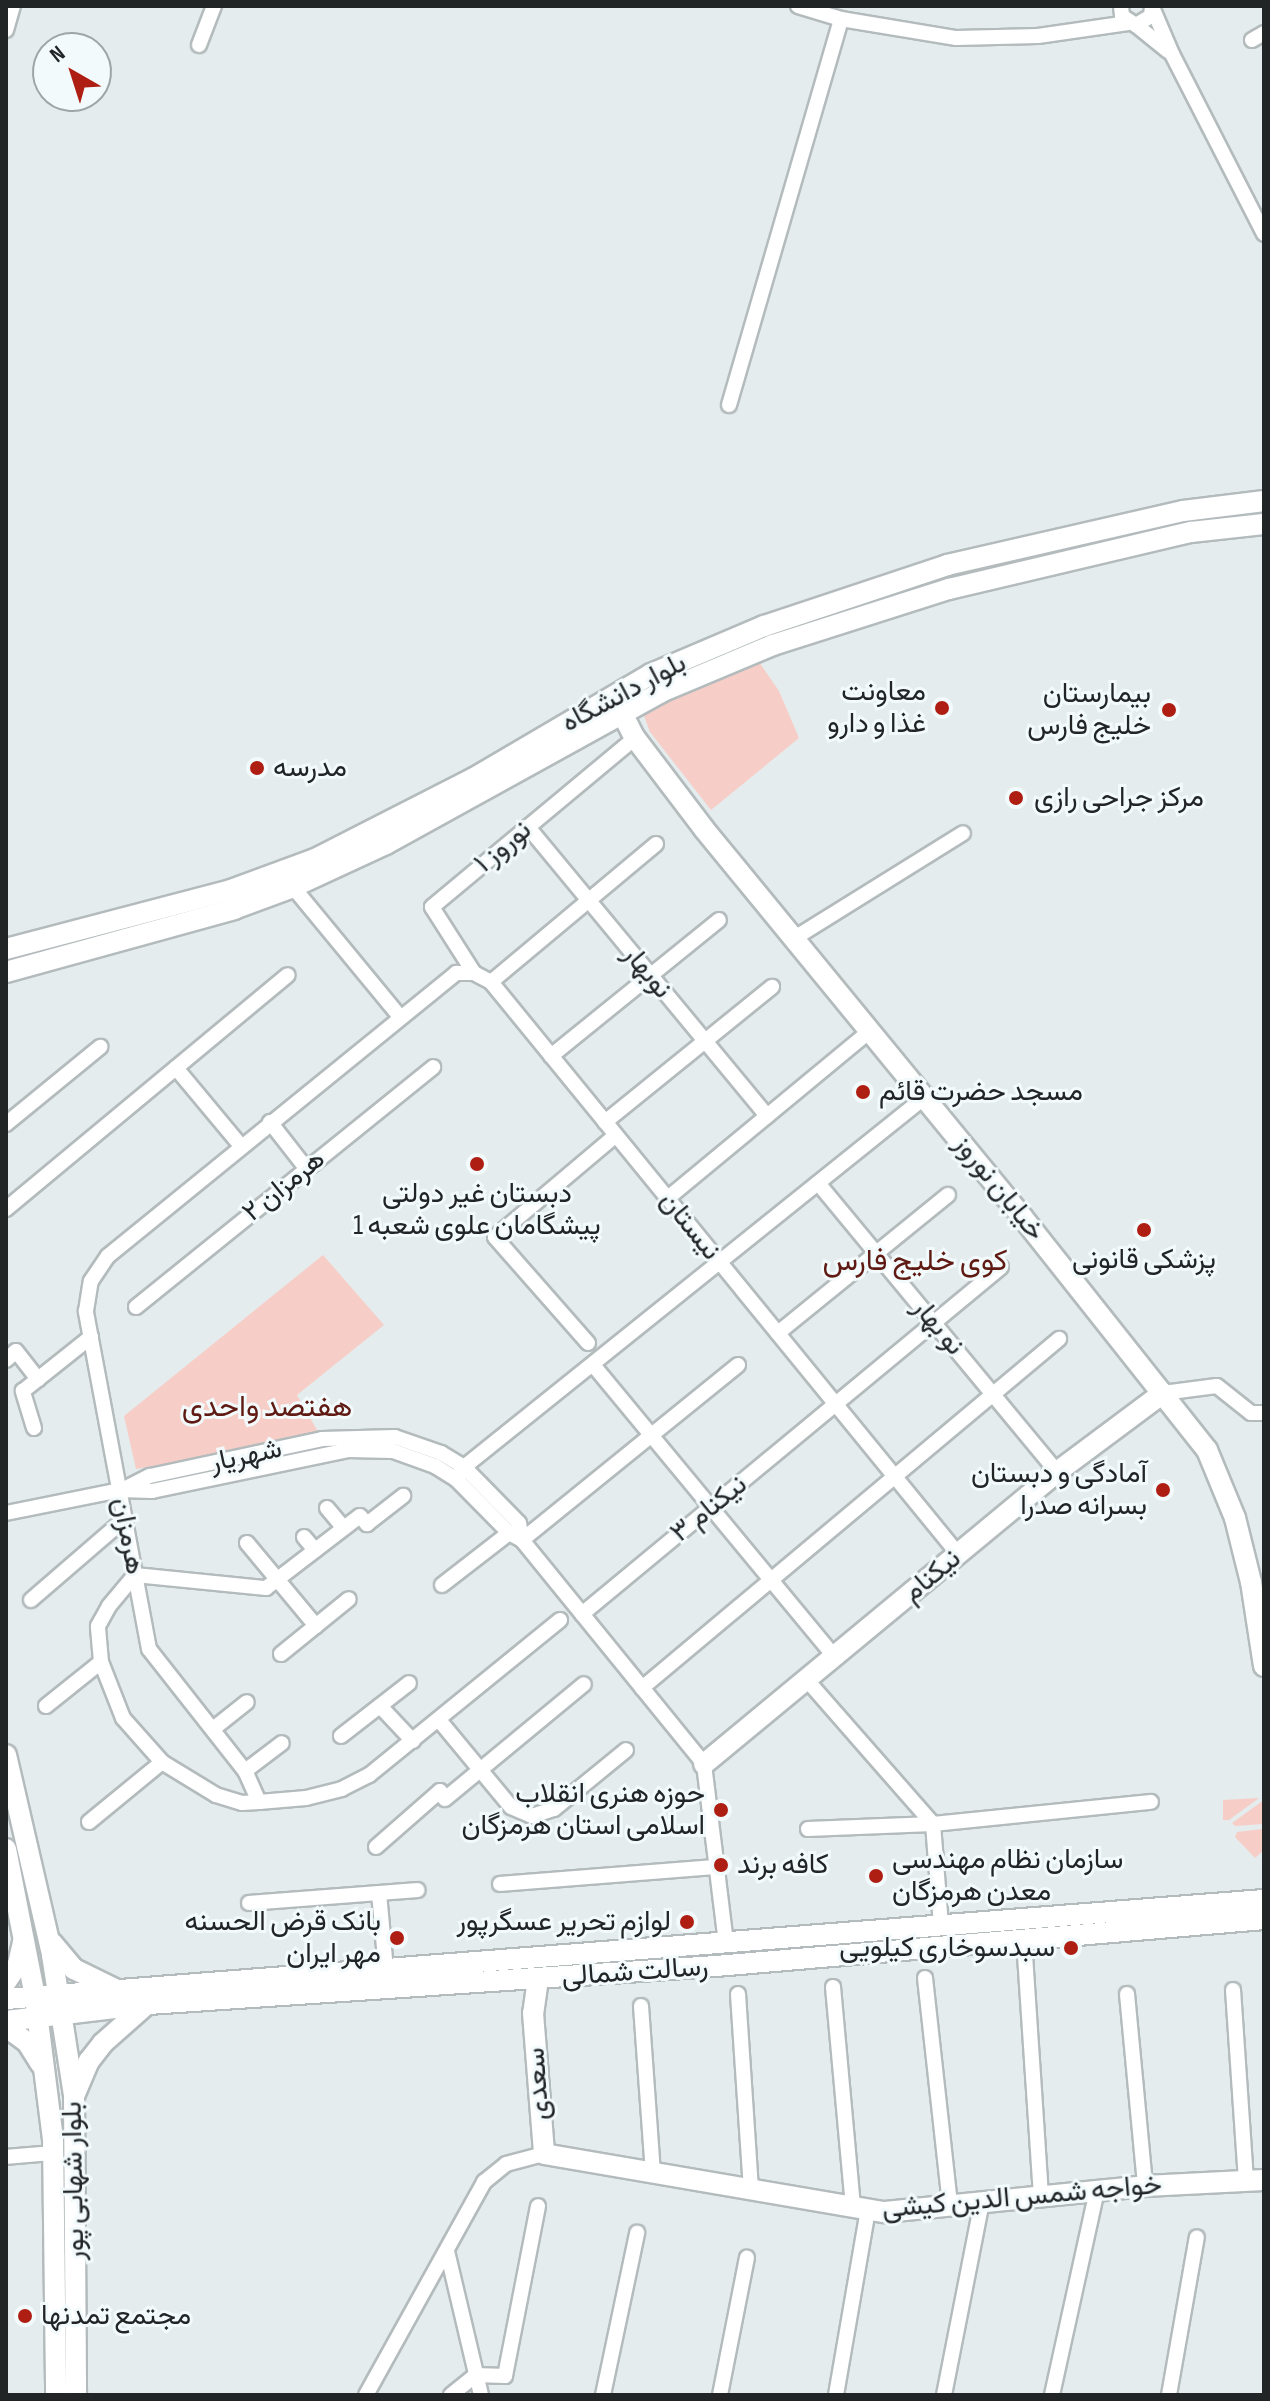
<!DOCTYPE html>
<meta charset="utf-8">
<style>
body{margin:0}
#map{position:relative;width:1270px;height:2401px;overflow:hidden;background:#e4ecee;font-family:"Sofia Sans Condensed",Vazirmatn,sans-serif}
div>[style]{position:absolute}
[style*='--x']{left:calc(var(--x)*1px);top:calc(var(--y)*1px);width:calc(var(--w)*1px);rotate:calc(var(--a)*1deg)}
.green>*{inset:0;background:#f7cec7}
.roads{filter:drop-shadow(2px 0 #b4bbbd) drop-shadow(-2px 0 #b4bbbd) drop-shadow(0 2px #b4bbbd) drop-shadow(0 -2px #b4bbbd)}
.street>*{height:14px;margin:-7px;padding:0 7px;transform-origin:7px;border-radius:7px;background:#fff}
.secondary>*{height:20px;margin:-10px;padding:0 10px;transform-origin:10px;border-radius:10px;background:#fff}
.dots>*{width:22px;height:22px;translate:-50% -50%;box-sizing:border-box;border:4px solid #f2fafc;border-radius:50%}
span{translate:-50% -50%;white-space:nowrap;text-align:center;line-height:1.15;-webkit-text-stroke:6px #f2fafc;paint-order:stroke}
.poi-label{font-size:28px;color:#222526}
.right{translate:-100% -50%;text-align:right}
.left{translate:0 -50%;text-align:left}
.street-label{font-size:28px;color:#222526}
.neighbourhood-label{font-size:30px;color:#5f1b13}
.frame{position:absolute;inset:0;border:8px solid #222526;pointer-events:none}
.north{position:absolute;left:32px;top:32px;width:80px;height:80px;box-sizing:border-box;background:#f2fafc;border:2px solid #9fa5a6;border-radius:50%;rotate:321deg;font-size:22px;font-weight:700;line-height:32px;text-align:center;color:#222526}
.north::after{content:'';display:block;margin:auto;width:28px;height:36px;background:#ae1e12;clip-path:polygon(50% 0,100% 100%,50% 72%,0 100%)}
</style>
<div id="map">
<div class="green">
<div style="clip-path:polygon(757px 659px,779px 691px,799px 738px,711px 810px,650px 732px,644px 716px,653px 708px)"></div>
<div style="clip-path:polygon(323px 1255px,384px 1325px,297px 1395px,321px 1437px,136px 1469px,124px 1416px)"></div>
<div style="clip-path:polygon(1259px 1798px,1229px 1820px,1223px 1820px,1223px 1800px)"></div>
<div style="clip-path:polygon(1264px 1800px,1264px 1824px,1235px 1826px,1232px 1823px)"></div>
<div style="clip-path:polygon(1262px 1829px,1264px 1850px,1255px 1858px,1235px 1837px,1237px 1832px)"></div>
</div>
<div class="roads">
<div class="street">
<div style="--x:798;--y:6;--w:45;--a:16.8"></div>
<div style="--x:841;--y:19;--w:117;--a:9.4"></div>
<div style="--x:956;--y:38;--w:82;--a:-1.4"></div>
<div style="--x:1038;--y:36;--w:91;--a:-8.2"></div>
<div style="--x:1121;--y:6;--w:10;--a:84"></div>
<div style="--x:1122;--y:16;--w:17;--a:33"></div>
<div style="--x:1136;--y:25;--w:17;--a:-31"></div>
<div style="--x:1151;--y:16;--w:10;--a:-84"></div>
<div style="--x:1152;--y:7;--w:51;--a:66.9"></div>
<div style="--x:1172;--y:54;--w:202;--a:62.9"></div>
<div style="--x:1136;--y:25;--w:41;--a:39.1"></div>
<div style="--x:6;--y:30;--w:25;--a:-74"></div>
<div style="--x:1252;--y:40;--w:14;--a:-30"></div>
<div style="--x:199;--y:45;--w:42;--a:-69"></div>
<div style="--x:729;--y:405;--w:402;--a:-73.8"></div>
<div style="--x:528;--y:827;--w:375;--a:50.4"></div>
<div style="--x:293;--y:887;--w:168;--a:50.5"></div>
<div style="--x:793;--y:939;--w:200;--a:-31.9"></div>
<div style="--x:474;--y:973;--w:78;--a:-122.5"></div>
<div style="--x:432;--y:907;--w:264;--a:-39.8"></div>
<div style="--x:491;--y:982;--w:215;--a:-39.9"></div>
<div style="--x:551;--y:1056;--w:216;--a:-39"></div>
<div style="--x:176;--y:1068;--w:102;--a:50.2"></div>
<div style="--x:270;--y:1122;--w:58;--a:52"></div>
<div style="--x:605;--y:1122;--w:215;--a:-39"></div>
<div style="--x:6;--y:1124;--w:122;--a:-39.3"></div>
<div style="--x:818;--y:1183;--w:375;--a:50.4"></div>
<div style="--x:668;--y:1198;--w:261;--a:-39.6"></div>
<div style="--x:6;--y:1209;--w:366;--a:-39.7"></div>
<div style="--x:136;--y:1307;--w:382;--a:-38.9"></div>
<div style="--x:778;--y:1333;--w:219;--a:-39.1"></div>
<div style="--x:588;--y:1343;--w:141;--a:-131.3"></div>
<div style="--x:495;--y:1237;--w:158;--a:-40.1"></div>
<div style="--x:6;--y:1360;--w:13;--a:-42"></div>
<div style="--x:16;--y:1351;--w:36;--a:52"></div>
<div style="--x:594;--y:1366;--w:376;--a:50.4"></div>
<div style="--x:1163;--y:1393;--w:54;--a:-7.4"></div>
<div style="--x:1217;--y:1386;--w:43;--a:38.5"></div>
<div style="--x:1251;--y:1413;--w:13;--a:0"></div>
<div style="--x:34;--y:1428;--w:39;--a:-107"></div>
<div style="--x:23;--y:1391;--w:87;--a:-38.5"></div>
<div style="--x:456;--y:1479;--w:14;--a:-56"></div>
<div style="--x:464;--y:1467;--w:591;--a:-38.75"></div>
<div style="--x:124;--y:1489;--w:29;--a:-27"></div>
<div style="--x:150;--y:1476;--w:176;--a:-12.1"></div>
<div style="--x:322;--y:1439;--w:73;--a:-1.6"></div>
<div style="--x:395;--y:1437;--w:49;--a:19.2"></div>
<div style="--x:441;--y:1453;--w:27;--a:31"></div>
<div style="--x:464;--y:1467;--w:78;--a:45.5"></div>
<div style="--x:519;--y:1523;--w:17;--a:80"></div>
<div style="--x:327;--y:1508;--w:26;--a:50"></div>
<div style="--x:6;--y:1513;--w:116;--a:-11.4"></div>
<div style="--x:120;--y:1490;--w:32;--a:2"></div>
<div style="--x:152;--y:1491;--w:200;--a:-11.8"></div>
<div style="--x:348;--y:1450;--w:45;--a:1.3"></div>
<div style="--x:393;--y:1451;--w:45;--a:19.7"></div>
<div style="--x:435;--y:1466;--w:25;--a:32"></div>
<div style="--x:456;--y:1479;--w:76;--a:45.5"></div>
<div style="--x:509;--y:1533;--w:15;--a:28"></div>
<div style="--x:522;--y:1540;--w:289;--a:50.9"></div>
<div style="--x:704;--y:1764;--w:181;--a:83"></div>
<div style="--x:304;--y:1537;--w:17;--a:50"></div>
<div style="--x:522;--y:1540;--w:278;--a:-39"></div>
<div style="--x:247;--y:1543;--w:108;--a:50.3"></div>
<div style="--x:442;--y:1585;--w:85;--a:-37.8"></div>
<div style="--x:31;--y:1600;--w:124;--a:-40.8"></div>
<div style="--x:582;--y:1614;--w:544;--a:-39.63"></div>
<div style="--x:560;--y:1620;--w:246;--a:140.9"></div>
<div style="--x:369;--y:1775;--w:30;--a:153"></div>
<div style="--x:342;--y:1789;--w:37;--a:166"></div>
<div style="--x:306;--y:1798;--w:47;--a:175.1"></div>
<div style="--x:259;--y:1802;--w:34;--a:-114"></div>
<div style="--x:245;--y:1771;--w:155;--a:-128.2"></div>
<div style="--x:149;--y:1649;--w:344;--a:-100.6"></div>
<div style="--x:86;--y:1311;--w:30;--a:-81"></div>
<div style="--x:91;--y:1281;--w:30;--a:-56"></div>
<div style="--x:108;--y:1256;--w:449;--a:-39.1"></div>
<div style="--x:456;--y:973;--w:18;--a:0"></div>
<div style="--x:474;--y:973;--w:19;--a:28"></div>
<div style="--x:491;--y:982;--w:738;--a:50.77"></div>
<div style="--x:281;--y:1654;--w:87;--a:-39"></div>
<div style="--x:806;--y:1679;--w:193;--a:48.8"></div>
<div style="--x:933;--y:1824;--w:102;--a:85.5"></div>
<div style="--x:642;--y:1688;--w:544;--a:-39.93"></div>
<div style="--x:46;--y:1706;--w:70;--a:-38.7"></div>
<div style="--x:380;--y:1706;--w:48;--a:46.7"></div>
<div style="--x:439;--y:1720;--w:113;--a:50.4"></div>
<div style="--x:511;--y:1807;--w:23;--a:23"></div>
<div style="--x:532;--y:1816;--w:23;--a:-18"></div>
<div style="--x:554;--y:1809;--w:93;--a:-39.3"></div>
<div style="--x:213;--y:1729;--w:43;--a:-38.5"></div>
<div style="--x:341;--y:1736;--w:86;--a:-37.9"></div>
<div style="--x:245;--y:1771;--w:46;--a:-37.1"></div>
<div style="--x:259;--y:1802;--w:17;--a:177"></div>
<div style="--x:242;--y:1803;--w:27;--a:-163"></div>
<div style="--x:216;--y:1795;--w:63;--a:-148.6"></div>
<div style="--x:162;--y:1762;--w:59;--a:-131.6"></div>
<div style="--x:123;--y:1718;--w:60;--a:-111.4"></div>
<div style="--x:101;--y:1662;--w:36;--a:-95"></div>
<div style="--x:98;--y:1626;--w:23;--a:-61"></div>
<div style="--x:109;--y:1606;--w:40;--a:-50"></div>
<div style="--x:135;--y:1575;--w:132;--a:5.7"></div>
<div style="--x:266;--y:1588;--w:118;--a:-37.5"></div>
<div style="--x:360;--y:1516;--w:11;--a:49"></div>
<div style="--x:367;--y:1524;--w:46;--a:-37.9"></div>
<div style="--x:89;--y:1822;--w:94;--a:-39.4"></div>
<div style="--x:808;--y:1829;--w:125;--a:-2.3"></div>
<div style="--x:933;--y:1824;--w:219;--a:-5.8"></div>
<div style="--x:376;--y:1847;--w:85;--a:-41.2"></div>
<div style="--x:440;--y:1791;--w:9;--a:58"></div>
<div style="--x:445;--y:1799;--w:180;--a:-39.6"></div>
<div style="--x:500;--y:1884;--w:218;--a:-4.5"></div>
<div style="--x:379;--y:1893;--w:77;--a:84.8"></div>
<div style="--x:249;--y:1903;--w:169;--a:-4.4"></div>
<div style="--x:1024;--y:1940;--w:258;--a:86.2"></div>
<div style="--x:925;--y:1978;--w:228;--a:83.7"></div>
<div style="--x:833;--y:1987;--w:221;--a:84.8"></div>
<div style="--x:1233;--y:1990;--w:191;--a:86.1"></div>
<div style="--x:738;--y:1994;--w:197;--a:86.2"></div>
<div style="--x:1127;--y:1994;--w:193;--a:84.6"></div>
<div style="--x:641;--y:2006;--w:169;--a:85.9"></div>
<div style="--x:6;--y:2157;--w:47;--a:-4.9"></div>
<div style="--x:447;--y:2251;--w:148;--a:76.7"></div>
<div style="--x:366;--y:2395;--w:244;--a:-61"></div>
<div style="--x:484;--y:2182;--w:28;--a:-39"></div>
<div style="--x:506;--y:2164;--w:39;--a:-15"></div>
<div style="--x:451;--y:2395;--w:32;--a:-39"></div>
<div style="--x:476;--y:2375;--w:29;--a:2"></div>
<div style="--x:505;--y:2376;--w:173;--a:-79"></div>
<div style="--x:603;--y:2395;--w:166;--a:-78.1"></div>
<div style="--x:720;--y:2395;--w:140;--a:-78.9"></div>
<div style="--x:836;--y:2395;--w:189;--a:-80.2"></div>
<div style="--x:944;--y:2395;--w:197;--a:-78.9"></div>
<div style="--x:1052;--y:2395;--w:209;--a:-77.6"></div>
<div style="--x:1169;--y:2395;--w:160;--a:-80"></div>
</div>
<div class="secondary">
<div style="--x:622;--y:713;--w:28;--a:63"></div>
<div style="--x:635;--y:738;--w:114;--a:52.8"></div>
<div style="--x:704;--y:829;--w:503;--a:50.65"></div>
<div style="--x:1023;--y:1218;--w:296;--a:51.6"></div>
<div style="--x:1207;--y:1450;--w:74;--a:67.6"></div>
<div style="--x:1235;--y:1518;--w:66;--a:76"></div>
<div style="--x:1251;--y:1582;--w:85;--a:81.2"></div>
<div style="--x:6;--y:949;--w:233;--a:-14.7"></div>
<div style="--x:231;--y:890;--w:90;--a:-20.3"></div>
<div style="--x:315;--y:859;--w:178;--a:-27"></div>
<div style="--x:474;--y:778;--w:205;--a:-30.4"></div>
<div style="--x:651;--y:674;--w:123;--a:-23"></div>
<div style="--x:764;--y:626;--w:193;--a:-18.4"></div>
<div style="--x:947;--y:565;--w:242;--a:-12.9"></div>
<div style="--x:1183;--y:511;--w:82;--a:-7"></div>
<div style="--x:6;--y:972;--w:237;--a:-15.4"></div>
<div style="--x:234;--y:909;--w:63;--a:-20.4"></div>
<div style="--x:293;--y:887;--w:102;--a:-24.8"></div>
<div style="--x:386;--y:844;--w:314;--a:-28.9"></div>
<div style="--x:661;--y:692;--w:121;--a:-22.8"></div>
<div style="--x:773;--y:645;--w:185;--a:-17.7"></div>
<div style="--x:949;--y:589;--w:249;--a:-13.3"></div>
<div style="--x:1191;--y:532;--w:73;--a:-6.3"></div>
<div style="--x:6;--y:1755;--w:205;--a:77"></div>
<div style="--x:52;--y:1955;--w:143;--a:81.1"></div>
<div style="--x:74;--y:2096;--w:299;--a:89.6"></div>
<div style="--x:704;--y:1764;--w:458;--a:-39.6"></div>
<div style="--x:1057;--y:1472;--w:132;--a:-36.7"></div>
<div style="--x:6;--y:1849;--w:151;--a:78.9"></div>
<div style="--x:35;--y:1997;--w:143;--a:82.8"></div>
<div style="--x:53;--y:2139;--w:256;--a:89.3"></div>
<div style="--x:52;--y:1943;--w:34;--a:50"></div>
<div style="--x:74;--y:1969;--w:46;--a:26"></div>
<div style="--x:538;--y:1979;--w:34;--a:98"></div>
<div style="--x:533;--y:2013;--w:141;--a:85.5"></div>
<div style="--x:544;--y:2154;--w:346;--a:9.7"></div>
<div style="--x:885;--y:2212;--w:261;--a:-5.7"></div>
<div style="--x:1145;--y:2186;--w:119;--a:-2.9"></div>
<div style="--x:6;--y:1982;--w:22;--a:-56"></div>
<div style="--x:18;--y:1964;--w:23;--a:-77"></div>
<div style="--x:6;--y:1999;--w:1262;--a:-4.5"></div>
<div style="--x:6;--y:2021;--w:143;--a:-6.8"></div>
<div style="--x:148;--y:2004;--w:569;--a:-3.83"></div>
<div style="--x:716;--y:1966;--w:550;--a:-4.9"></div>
<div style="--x:6;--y:2027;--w:26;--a:36"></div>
<div style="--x:27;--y:2042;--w:26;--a:58"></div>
<div style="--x:74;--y:2096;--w:38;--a:-67"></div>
<div style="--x:89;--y:2061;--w:23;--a:-52"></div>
<div style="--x:103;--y:2043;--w:59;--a:-41.6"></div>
</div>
</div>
<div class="dots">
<div style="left:942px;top:708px;background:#ae1e12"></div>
<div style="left:1169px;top:710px;background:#ae1e12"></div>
<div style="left:257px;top:768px;background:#ae1e12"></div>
<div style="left:1016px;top:798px;background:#ae1e12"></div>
<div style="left:863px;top:1092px;background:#ae1e12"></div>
<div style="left:477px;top:1164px;background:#ae1e12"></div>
<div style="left:1144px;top:1230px;background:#ae1e12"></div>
<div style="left:1163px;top:1490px;background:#ae1e12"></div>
<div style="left:721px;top:1810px;background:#ae1e12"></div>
<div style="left:721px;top:1865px;background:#ae1e12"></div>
<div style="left:876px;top:1876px;background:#ae1e12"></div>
<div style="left:687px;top:1922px;background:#ae1e12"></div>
<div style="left:397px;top:1938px;background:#ae1e12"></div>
<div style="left:1071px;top:1948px;background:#ae1e12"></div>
<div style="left:25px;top:2316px;background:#ae1e12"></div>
</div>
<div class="poi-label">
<span class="right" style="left:926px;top:708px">معاونت<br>غذا و دارو</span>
<span class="right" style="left:1151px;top:710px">بیمارستان<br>خلیج فارس</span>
<span class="left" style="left:273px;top:768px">مدرسه</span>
<span class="left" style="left:1034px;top:798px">مرکز جراحی رازی</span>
<span class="left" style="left:879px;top:1092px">مسجد حضرت قائم</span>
<span style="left:477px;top:1210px">دبستان غیر دولتی<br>پیشگامان علوی شعبه 1</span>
<span style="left:1144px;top:1260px">پزشکی قانونی</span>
<span class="right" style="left:1147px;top:1490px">آمادگی و دبستان<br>بسرانه صدرا</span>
<span class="right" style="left:705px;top:1810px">حوزه هنری انقلاب<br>اسلامی استان هرمزگان</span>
<span class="left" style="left:892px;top:1876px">سازمان نظام مهندسی<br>معدن هرمزگان</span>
<span class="left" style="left:737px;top:1865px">کافه برند</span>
<span class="right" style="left:381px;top:1938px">بانک قرض الحسنه<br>مهر ایران</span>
<span class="right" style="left:671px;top:1922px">لوازم تحریر عسگرپور</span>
<span class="right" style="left:1055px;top:1948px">سبدسوخاری کیلویی</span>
<span class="left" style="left:41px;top:2316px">مجتمع تمدنها</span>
</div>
<div class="street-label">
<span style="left:624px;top:693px;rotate:-28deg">بلوار دانشگاه</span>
<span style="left:503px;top:847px;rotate:-40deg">نوروز ۱</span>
<span style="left:647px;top:972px;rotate:50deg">نوبهار</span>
<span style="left:284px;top:1186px;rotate:-39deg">هرمزان ۲</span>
<span style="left:999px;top:1188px;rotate:51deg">خیابان نوروز</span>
<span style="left:690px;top:1226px;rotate:51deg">نیستان</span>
<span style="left:938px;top:1327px;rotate:50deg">نو بهار</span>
<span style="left:246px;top:1456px;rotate:-12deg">شهریار</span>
<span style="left:709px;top:1509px;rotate:-39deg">نیکنام ۳</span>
<span style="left:128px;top:1536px;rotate:79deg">هرمزان</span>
<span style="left:932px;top:1576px;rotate:-40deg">نیکنام</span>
<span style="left:635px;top:1972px;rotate:-4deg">رسالت شمالی</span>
<span style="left:538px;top:2084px;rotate:-94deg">سعدی</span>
<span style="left:74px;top:2181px;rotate:-91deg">بلوار شهابی پور</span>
<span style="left:1022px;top:2197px;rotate:-5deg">خواجه شمس الدين كيشی</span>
</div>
<div class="neighbourhood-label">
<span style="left:915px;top:1261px">کوی خلیج فارس</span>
<span style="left:267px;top:1407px">هفتصد واحدی</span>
</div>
<div class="frame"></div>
<div class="north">N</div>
</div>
